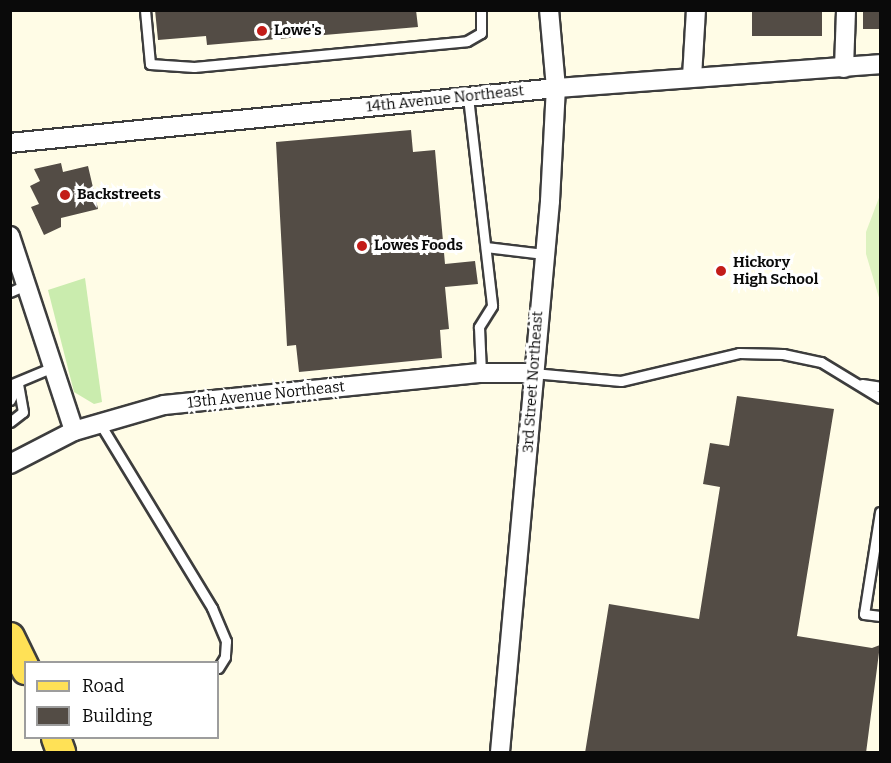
<!DOCTYPE html>
<style>
body{margin:0}
#map{position:relative;width:891px;height:763px;overflow:hidden;background:#fffce6;font-family:Bitter,serif}
div>[style]{position:absolute}
[style*='--x']{left:calc(var(--x)*1px);top:calc(var(--y)*1px);width:calc(var(--w)*1px);rotate:calc(var(--a)*1deg)}
.green>*{inset:0;background:#caecae}
.pitch>*{inset:0;background:#ddf2c0}
.building>*{inset:0;background:#534c45;transform-origin:0 0}
.roads{filter:drop-shadow(2px 0 #3d3d3d) drop-shadow(-2px 0 #3d3d3d) drop-shadow(0 2px #3d3d3d) drop-shadow(0 -2px #3d3d3d)}
.service>*{height:9px;margin:-4.5px;padding:0 4.5px;transform-origin:4.5px;border-radius:4.5px;background:#fff}
.minor>*{height:18px;margin:-9px;padding:0 9px;transform-origin:9px;border-radius:9px;background:#fff}
.primary>*{height:28px;margin:-14px;padding:0 14px;transform-origin:14px;border-radius:14px;background:#ffe156}
.dots>*{width:16px;height:16px;translate:-50% -50%;box-sizing:border-box;border:3px solid #fff;border-radius:50%}
span{translate:-50% -50%;white-space:nowrap;text-align:center;line-height:1.15;-webkit-text-stroke:6px #fff;paint-order:stroke}
.poi-label{font-size:15px;color:#0a0a0a;font-weight:700}
.left{translate:0 -50%;text-align:left}
.street-label{font-size:15px;color:#0a0a0a}
.frame{position:absolute;inset:0;border:12px solid #0a0a0a;pointer-events:none}
.legend{position:absolute;left:24px;top:661px;width:195px;height:78px;box-sizing:border-box;background:#fff;border:2px solid #9d9d9d;margin:0;padding:8px 10px;list-style:none;font-size:18px;color:#0a0a0a}
.legend li{display:flex;align-items:center;gap:12px;height:30px}
.legend b{width:30px;border:2px solid #9d9d9d}
</style>
<div id="map">
<div class="green">
<div style="clip-path:polygon(85px 278px,102px 402px,94px 404px,74px 392px,48px 290px)"></div>
</div>
<div class="pitch">
<div style="clip-path:polygon(880px 195px,880px 301px,866px 254px,866px 232px)"></div>
</div>
<div class="building">
<div style="clip-path:polygon(155px 10px,416px 10px,418px 27px,207px 45px,206px 36px,158px 40px)"></div>
<div style="left:752px;top:10px;width:70px;height:26px"></div>
<div style="left:863px;top:10px;width:17px;height:19px"></div>
<div style="clip-path:polygon(411px 130px,413px 152px,435px 150px,445px 264px,475px 261px,478px 284px,445px 287px,449px 329px,440px 330px,442px 358px,299px 372px,296px 345px,287px 346px,276px 142px)"></div>
<div style="clip-path:polygon(61px 163px,63px 172px,88px 166px,98px 209px,61px 218px,61px 227px,44px 235px,31px 207px,39px 204px,30px 186px,40px 181px,34px 169px)"></div>
<div style="clip-path:polygon(737px 396px,834px 409px,797px 636px,872px 648px,880px 645px,866px 753px,585px 753px,609px 604px,699px 619px,720px 487px,703px 484px,710px 443px,729px 446px)"></div>
</div>
<div class="roads">
<div class="service">
<div style="--x:145;--y:10;--w:54;--a:84.7"></div>
<div style="--x:150;--y:64;--w:44;--a:3.9"></div>
<div style="--x:194;--y:67;--w:274;--a:-5.4"></div>
<div style="--x:467;--y:41;--w:16;--a:-30"></div>
<div style="--x:481;--y:33;--w:23;--a:-90"></div>
<div style="--x:468;--y:97;--w:210;--a:83.4"></div>
<div style="--x:492;--y:306;--w:25;--a:122"></div>
<div style="--x:479;--y:327;--w:46;--a:87.5"></div>
<div style="--x:486;--y:247;--w:58;--a:6.9"></div>
<div style="--x:10;--y:292;--w:17;--a:-24"></div>
<div style="--x:533;--y:373;--w:88;--a:5.2"></div>
<div style="--x:621;--y:381;--w:121;--a:-13.3"></div>
<div style="--x:739;--y:353;--w:44;--a:1.3"></div>
<div style="--x:783;--y:354;--w:39;--a:12"></div>
<div style="--x:821;--y:362;--w:69;--a:31.4"></div>
<div style="--x:862;--y:384;--w:18;--a:9"></div>
<div style="--x:10;--y:385;--w:47;--a:-22.7"></div>
<div style="--x:10;--y:400;--w:18;--a:-63"></div>
<div style="--x:10;--y:422;--w:16;--a:-38"></div>
<div style="--x:23;--y:412;--w:28;--a:-100"></div>
<div style="--x:99;--y:422;--w:218;--a:58.7"></div>
<div style="--x:212;--y:608;--w:36;--a:67"></div>
<div style="--x:226;--y:641;--w:16;--a:94"></div>
<div style="--x:225;--y:657;--w:13;--a:122"></div>
<div style="--x:880;--y:512;--w:103;--a:98.9"></div>
<div style="--x:864;--y:614;--w:16;--a:7"></div>
</div>
<div class="minor">
<div style="--x:844;--y:68;--w:58;--a:-88"></div>
<div style="--x:692;--y:77;--w:67;--a:-86.6"></div>
<div style="--x:10;--y:143;--w:549;--a:-5.75"></div>
<div style="--x:556;--y:88;--w:325;--a:-4.2"></div>
<div style="--x:10;--y:236;--w:205;--a:71.8"></div>
<div style="--x:10;--y:464;--w:72;--a:-27.3"></div>
<div style="--x:74;--y:431;--w:94;--a:-16.1"></div>
<div style="--x:164;--y:405;--w:319;--a:-5.8"></div>
<div style="--x:481;--y:373;--w:52;--a:0"></div>
<div style="--x:500;--y:752;--w:553;--a:-84.81"></div>
<div style="--x:550;--y:201;--w:113;--a:-87"></div>
<div style="--x:556;--y:88;--w:78;--a:-95.1"></div>
</div>
<div class="primary">
<div style="--x:10;--y:637;--w:37;--a:64"></div>
<div style="--x:56;--y:738;--w:15;--a:70"></div>
</div>
</div>
<div class="dots">
<div style="left:262px;top:31px;background:#c31c18"></div>
<div style="left:65px;top:195px;background:#c31c18"></div>
<div style="left:362px;top:246px;background:#c31c18"></div>
<div style="left:721px;top:271px;background:#c31c18"></div>
</div>
<div class="poi-label">
<span class="left" style="left:274px;top:31px">Lowe's</span>
<span class="left" style="left:77px;top:195px">Backstreets</span>
<span class="left" style="left:374px;top:246px">Lowes Foods</span>
<span class="left" style="left:733px;top:271px">Hickory<br>High School</span>
</div>
<div class="street-label">
<span style="left:445px;top:99px;rotate:-6deg">14th Avenue Northeast</span>
<span style="left:533px;top:382px;rotate:-86deg">3rd Street Northeast</span>
<span style="left:266px;top:395px;rotate:-6deg">13th Avenue Northeast</span>
</div>
<div class="frame"></div>
<ul class="legend">
<li><b style="height:8px;background:#ffe156"></b>Road</li>
<li><b style="height:16px;background:#534c45"></b>Building</li>
</ul>
</div>
